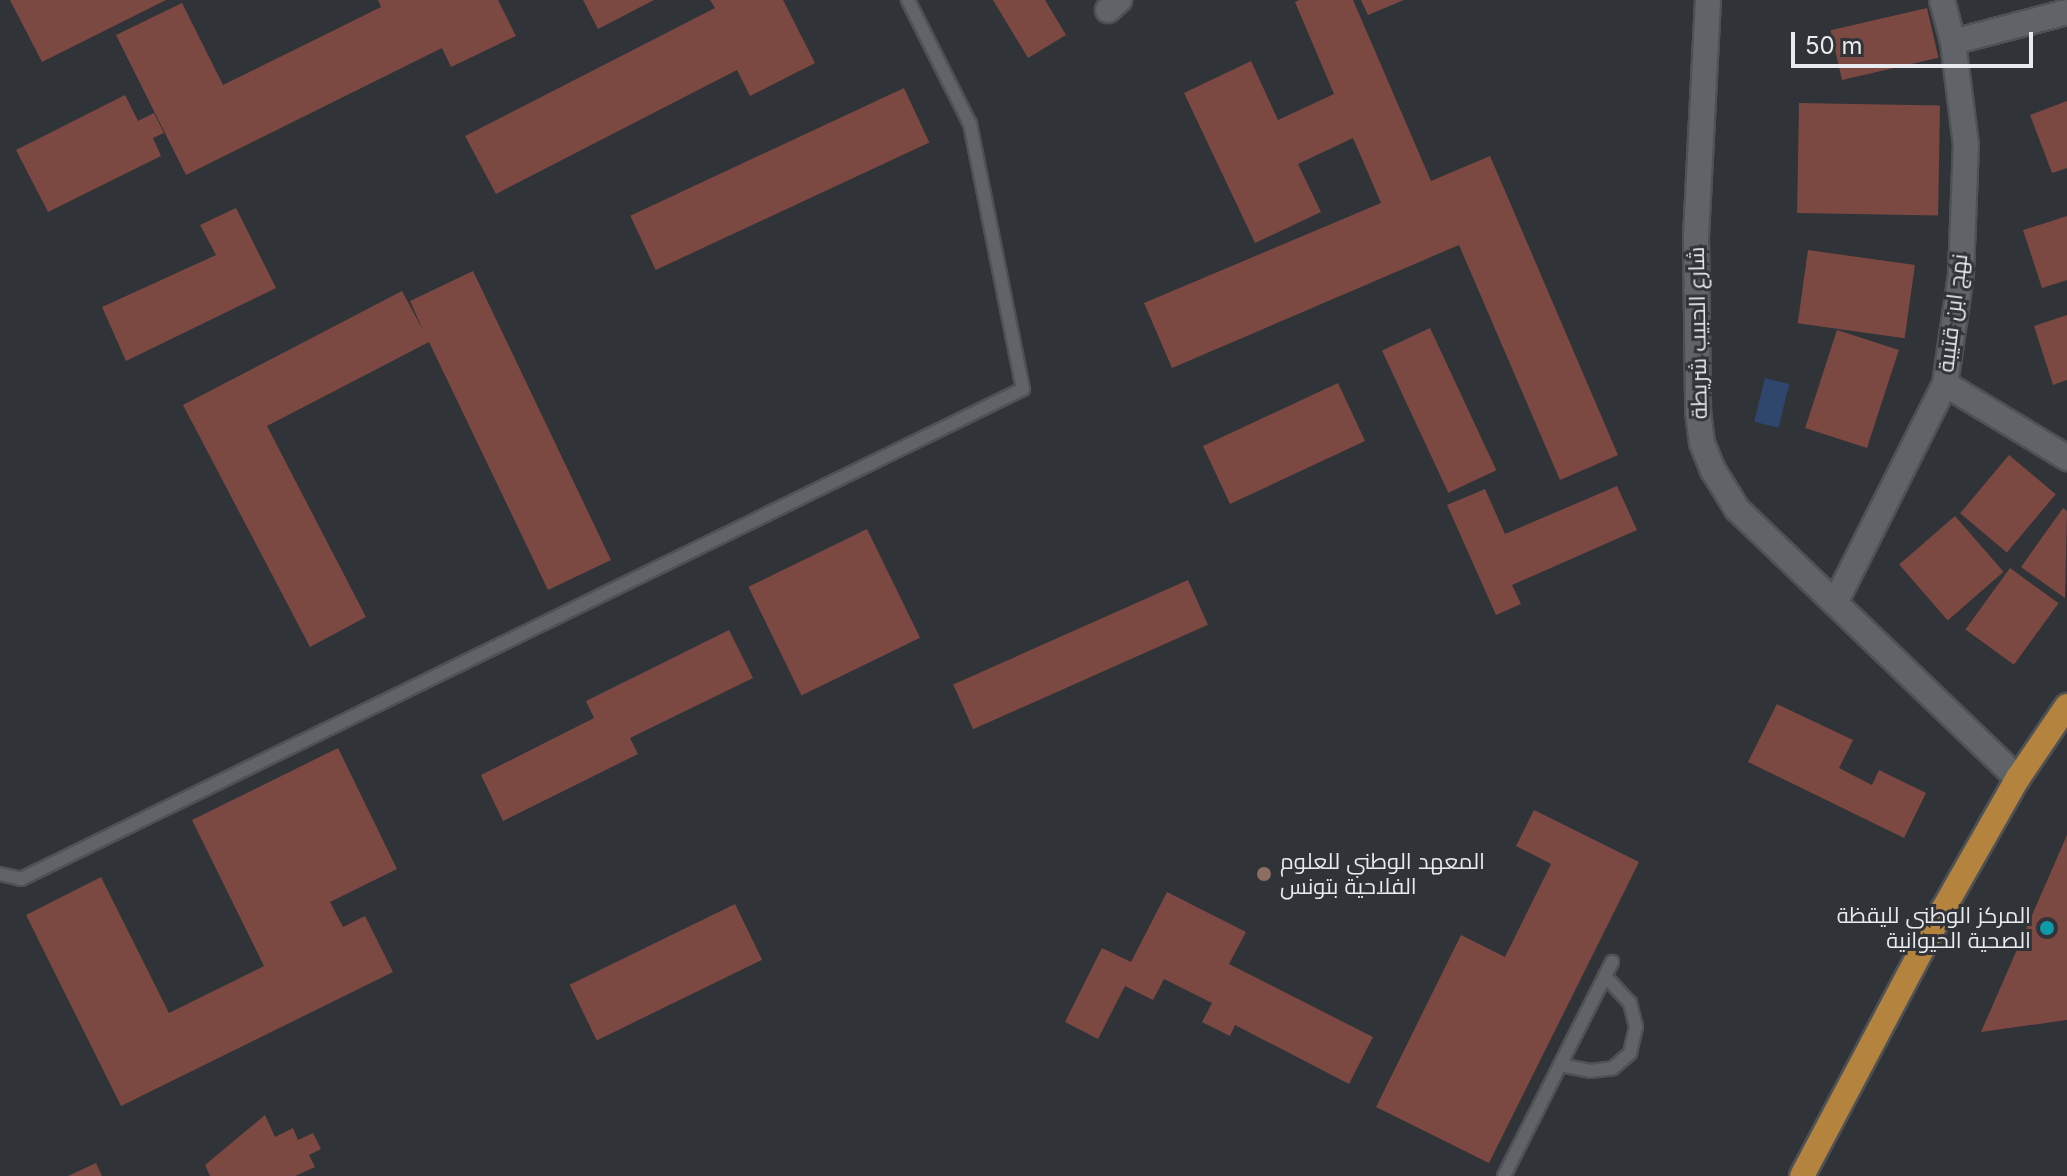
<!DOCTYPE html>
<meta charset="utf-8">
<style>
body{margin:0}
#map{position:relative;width:2067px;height:1176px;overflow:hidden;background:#303337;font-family:Inter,Cairo,sans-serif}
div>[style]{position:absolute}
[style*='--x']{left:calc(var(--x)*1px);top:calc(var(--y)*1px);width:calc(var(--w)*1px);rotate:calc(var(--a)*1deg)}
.water>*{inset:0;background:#2f466d;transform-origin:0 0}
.building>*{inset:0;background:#7c4842;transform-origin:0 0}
.roads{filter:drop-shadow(2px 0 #4e5155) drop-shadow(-2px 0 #4e5155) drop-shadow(0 2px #4e5155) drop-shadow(0 -2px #4e5155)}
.lane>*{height:12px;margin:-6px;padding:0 6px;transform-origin:6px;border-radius:6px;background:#606469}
.street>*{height:24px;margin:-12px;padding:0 12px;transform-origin:12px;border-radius:12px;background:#606469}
.primary>*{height:24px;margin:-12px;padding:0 12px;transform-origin:12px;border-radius:12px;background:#b4833e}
.dots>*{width:22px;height:22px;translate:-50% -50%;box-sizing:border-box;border:4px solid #303337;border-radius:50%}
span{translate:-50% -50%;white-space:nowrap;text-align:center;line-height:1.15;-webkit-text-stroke:6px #303337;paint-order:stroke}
.street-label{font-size:22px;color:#e8eaed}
.poi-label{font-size:22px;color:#e8eaed}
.left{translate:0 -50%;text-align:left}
.right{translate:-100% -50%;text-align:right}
.scale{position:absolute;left:1791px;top:32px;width:242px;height:36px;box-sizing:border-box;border:4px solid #e8eaed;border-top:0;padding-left:10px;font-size:24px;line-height:28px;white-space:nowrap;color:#e8eaed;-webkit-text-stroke:6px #303337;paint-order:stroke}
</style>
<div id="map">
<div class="water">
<div style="left:1765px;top:378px;width:25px;height:45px;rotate:14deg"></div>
</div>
<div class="building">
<div style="clip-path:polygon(10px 0,166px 0,42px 62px)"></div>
<div style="clip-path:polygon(378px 0,498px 0,516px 36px,451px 67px,442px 48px,186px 175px,116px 35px,182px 3px,223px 85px,381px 7px)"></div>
<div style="clip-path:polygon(583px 0,654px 0,598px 29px)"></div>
<div style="clip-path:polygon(710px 0,783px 0,815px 63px,750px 96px,737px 70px,496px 194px,465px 136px,715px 8px)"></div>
<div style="clip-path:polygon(993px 0,1045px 0,1066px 35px,1028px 58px)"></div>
<div style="clip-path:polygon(1299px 0,1353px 0,1431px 181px,1490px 156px,1618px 455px,1560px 480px,1459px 245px,1172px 368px,1144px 303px,1381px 203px,1353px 138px,1298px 164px,1321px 212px,1255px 243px,1184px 93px,1251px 61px,1278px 120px,1334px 94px,1295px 2px)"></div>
<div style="clip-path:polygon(1361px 0,1404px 0,1368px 15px)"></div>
<div style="left:1927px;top:8px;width:51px;height:99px;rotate:77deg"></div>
<div style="left:904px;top:88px;width:60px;height:302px;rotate:65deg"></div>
<div style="clip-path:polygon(125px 95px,138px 121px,154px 113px,164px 133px,153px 138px,161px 156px,48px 212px,16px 150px)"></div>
<div style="clip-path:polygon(2067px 101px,2067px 168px,2052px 173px,2030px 115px)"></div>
<div style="left:1799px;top:103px;width:141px;height:110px;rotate:1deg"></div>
<div style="clip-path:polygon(236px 208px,276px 288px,126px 361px,102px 307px,216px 255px,200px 225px)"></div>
<div style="clip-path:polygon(2067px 216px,2067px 280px,2042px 288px,2023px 230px)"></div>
<div style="left:1808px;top:250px;width:108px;height:74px;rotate:8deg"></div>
<div style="clip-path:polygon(473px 271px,611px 560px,548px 590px,429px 342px,267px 426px,366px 617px,310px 647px,183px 405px,402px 291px,423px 330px,410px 301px)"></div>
<div style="clip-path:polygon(2067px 315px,2067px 380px,2053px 385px,2034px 326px)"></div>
<div style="left:1430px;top:328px;width:157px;height:53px;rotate:65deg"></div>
<div style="left:1837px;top:330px;width:65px;height:103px;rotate:18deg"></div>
<div style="left:1338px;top:383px;width:64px;height:149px;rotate:65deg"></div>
<div style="left:2009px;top:455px;width:61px;height:76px;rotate:40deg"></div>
<div style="clip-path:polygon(1617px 486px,1637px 530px,1512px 585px,1521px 604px,1496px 615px,1447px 505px,1485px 489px,1505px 534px)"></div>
<div style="clip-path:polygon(2063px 508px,2067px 511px,2065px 598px,2021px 567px)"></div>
<div style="left:1955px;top:516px;width:74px;height:74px;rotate:49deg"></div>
<div style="left:867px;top:529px;width:121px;height:132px;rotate:64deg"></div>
<div style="left:2010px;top:568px;width:60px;height:76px;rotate:36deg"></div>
<div style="left:1188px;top:580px;width:49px;height:257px;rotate:66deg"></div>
<div style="clip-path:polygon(729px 630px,753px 678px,630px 738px,638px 754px,503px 821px,481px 775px,594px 718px,586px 701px)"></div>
<div style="clip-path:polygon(1777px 704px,1853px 740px,1839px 768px,1872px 785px,1879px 770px,1926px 793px,1904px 838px,1748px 762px)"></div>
<div style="clip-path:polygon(338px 748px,397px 869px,330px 902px,343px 927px,365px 916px,393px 972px,121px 1106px,26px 915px,101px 877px,169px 1013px,264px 966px,192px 820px)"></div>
<div style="clip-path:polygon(1534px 810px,1639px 862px,1489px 1163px,1376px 1107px,1461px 935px,1505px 957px,1551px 864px,1516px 846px)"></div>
<div style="clip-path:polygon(2067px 835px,2067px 1020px,1981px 1032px)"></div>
<div style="clip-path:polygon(1167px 892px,1246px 932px,1229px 964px,1373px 1037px,1349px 1084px,1235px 1025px,1230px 1036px,1202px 1022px,1212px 1003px,1164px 979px,1153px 1000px,1125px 986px,1098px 1039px,1065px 1022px,1102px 948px,1131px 962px)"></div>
<div style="left:735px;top:904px;width:62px;height:184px;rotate:64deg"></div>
<div style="clip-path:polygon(265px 1115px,275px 1137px,293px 1128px,298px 1140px,313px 1133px,321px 1149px,309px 1155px,315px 1167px,295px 1176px,210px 1176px,205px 1165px)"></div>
<div style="clip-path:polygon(96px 1163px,102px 1176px,68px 1176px)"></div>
</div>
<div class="roads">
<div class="lane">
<div style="--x:0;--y:874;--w:22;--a:13"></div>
<div style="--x:21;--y:879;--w:1115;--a:-26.06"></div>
<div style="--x:1023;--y:389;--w:270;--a:-101.3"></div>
<div style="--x:970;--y:124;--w:139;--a:-116.6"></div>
<div style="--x:1560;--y:1065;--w:31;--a:11"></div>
<div style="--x:1590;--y:1071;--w:23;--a:-7"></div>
<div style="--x:1613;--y:1068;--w:23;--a:-41"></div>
<div style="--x:1630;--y:1053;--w:27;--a:-77"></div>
<div style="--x:1636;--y:1027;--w:25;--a:-104"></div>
<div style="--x:1630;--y:1003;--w:37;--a:-133"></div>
<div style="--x:1504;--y:1176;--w:240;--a:-63.2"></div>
</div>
<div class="street">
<div style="--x:1708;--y:0;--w:236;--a:92.9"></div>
<div style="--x:1696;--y:236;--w:175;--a:89.3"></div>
<div style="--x:1698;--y:411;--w:32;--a:83"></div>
<div style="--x:1702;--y:443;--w:29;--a:68"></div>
<div style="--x:1713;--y:470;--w:46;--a:58.4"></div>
<div style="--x:1737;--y:509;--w:389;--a:43.8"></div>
<div style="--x:1108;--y:10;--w:15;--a:-42"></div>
<div style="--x:1953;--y:42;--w:118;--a:-14.7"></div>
<div style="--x:1945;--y:384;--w:143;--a:31.2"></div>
<div style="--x:1835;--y:603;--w:245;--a:-63.3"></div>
<div style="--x:1945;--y:384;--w:111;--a:-81.7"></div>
<div style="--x:1961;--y:274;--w:129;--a:-87.8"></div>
<div style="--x:1966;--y:145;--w:104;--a:-97.2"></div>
<div style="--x:1953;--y:42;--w:43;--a:-104.7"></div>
</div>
<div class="primary">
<div style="--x:1802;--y:1176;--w:303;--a:-62.1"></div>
<div style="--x:1944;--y:908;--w:150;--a:-60.4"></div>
<div style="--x:2018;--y:778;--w:87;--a:-55.8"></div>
</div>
</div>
<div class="dots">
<div style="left:1264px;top:874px;background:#8d6e63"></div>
<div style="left:2047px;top:928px;background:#0f9aa8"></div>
</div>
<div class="street-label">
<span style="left:1953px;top:313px;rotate:-83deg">نهج ابن قتيبة</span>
<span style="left:1698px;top:333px;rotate:-91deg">شارع الحبيب شريطة</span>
</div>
<div class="poi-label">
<span class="left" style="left:1280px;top:874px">المعهد الوطني للعلوم<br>الفلاحية بتونس</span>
<span class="right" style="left:2031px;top:928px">المركز الوطني لليقظة<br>الصحية الحيوانية</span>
</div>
<div class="scale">50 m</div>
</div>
